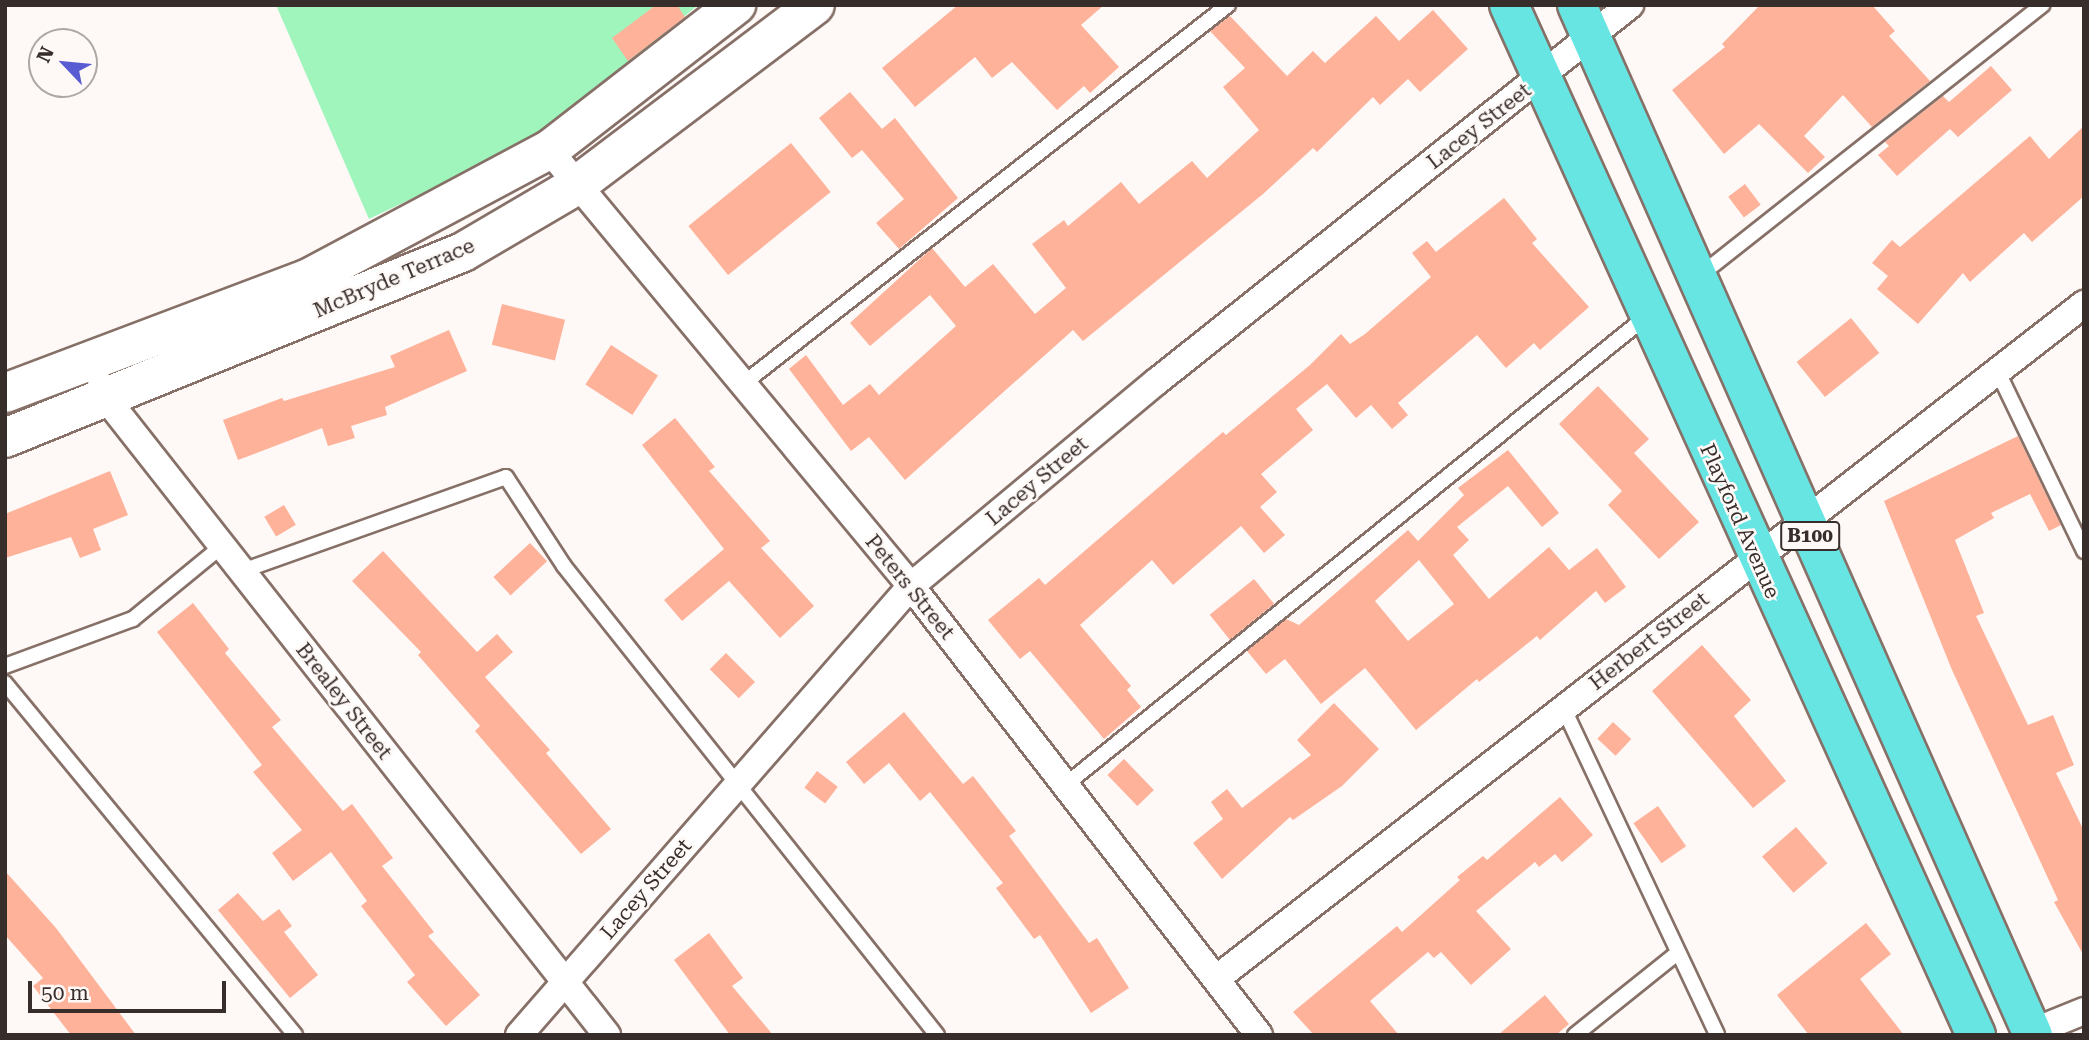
<!DOCTYPE html>
<style>
body{margin:0}
#map{position:relative;width:2089px;height:1040px;overflow:hidden;background:#fef9f7;font-family:"Roboto Serif",serif}
div>[style]{position:absolute}
[style*='--x']{left:calc(var(--x)*1px);top:calc(var(--y)*1px);width:calc(var(--w)*1px);rotate:calc(var(--a)*1deg)}
.green>*{inset:0;background:#a0f5bd}
.building>*{inset:0;background:#ffb29a;transform-origin:0 0}
.roads{filter:drop-shadow(2px 0 #867067) drop-shadow(-2px 0 #867067) drop-shadow(0 2px #867067) drop-shadow(0 -2px #867067)}
.lane>*{height:14px;margin:-7px;padding:0 7px;transform-origin:7px;border-radius:7px;background:#fff}
.street>*{height:26px;margin:-13px;padding:0 13px;transform-origin:13px;border-radius:13px;background:#fff}
.secondary>*{height:38px;margin:-19px;padding:0 19px;transform-origin:19px;border-radius:19px;background:#fff}
.highway>*{height:38px;margin:-19px;padding:0 19px;transform-origin:19px;border-radius:19px;background:#67e5e3}
span{translate:-50% -50%;white-space:nowrap;text-align:center;line-height:1.15;-webkit-text-stroke:5px #fef9f7;paint-order:stroke}
.shield-label span{padding:2px 5px;background:#fef9f7;border:2px solid;border-radius:5px;-webkit-text-stroke-width:0}
.shield-label{font-size:19px;color:#372d2a;font-weight:700}
.street-label{font-size:21px;color:#372d2a}
.frame{position:absolute;inset:0;border:7px solid #372d2a;pointer-events:none}
.north{position:absolute;left:28px;top:28px;width:70px;height:70px;box-sizing:border-box;background:#fef9f7;border:2px solid #aea7a5;border-radius:50%;rotate:296deg;font-size:19px;font-weight:700;line-height:28px;text-align:center;color:#372d2a}
.north::after{content:'';display:block;margin:auto;width:24px;height:32px;background:#595bd2;clip-path:polygon(50% 0,100% 100%,50% 72%,0 100%)}
.scale{position:absolute;left:28px;top:981px;width:198px;height:32px;box-sizing:border-box;border:4px solid #372d2a;border-top:0;padding-left:9px;font-size:21px;line-height:24px;white-space:nowrap;color:#372d2a;-webkit-text-stroke:5px #fef9f7;paint-order:stroke}
</style>
<div id="map">
<div class="green">
<div style="clip-path:polygon(276px 5px,698px 5px,539px 138px,369px 219px)"></div>
</div>
<div class="building">
<div style="clip-path:polygon(656px 5px,677px 5px,685px 17px,628px 61px,612px 38px)"></div>
<div style="clip-path:polygon(958px 5px,1104px 5px,1081px 25px,1119px 67px,1090px 93px,1084px 86px,1057px 110px,1012px 62px,992px 78px,975px 57px,915px 107px,882px 68px)"></div>
<div style="clip-path:polygon(1760px 5px,1872px 5px,1895px 31px,1889px 36px,1930px 81px,1872px 127px,1843px 95px,1804px 136px,1825px 157px,1808px 173px,1759px 124px,1724px 154px,1672px 90px,1725px 47px,1722px 44px)"></div>
<div style="clip-path:polygon(1433px 10px,1468px 49px,1420px 92px,1408px 79px,1380px 105px,1373px 97px,1317px 152px,1313px 148px,1263px 194px,1083px 341px,1073px 330px,905px 480px,869px 437px,851px 451px,789px 369px,806px 355px,843px 405px,870px 384px,879px 395px,956px 326px,930px 295px,870px 346px,850px 323px,932px 248px,965px 287px,993px 264px,1035px 314px,1066px 288px,1032px 244px,1064px 220px,1068px 226px,1121px 182px,1139px 204px,1192px 161px,1207px 178px,1259px 130px,1223px 87px,1245px 68px,1210px 31px,1230px 16px,1287px 76px,1313px 51px,1325px 63px,1376px 16px,1399px 41px)"></div>
<div style="clip-path:polygon(1991px 66px,2012px 90px,1958px 137px,1950px 129px,1897px 176px,1878px 155px,1889px 146px,1885px 142px,1943px 96px,1949px 102px)"></div>
<div style="clip-path:polygon(850px 92px,882px 129px,895px 118px,958px 198px,899px 249px,876px 223px,904px 199px,862px 150px,852px 158px,819px 118px)"></div>
<div style="clip-path:polygon(2084px 126px,2084px 196px,2032px 242px,2024px 233px,1970px 282px,1963px 273px,1918px 324px,1877px 289px,1888px 276px,1872px 263px,1892px 240px,1900px 247px,2030px 136px,2049px 159px)"></div>
<div style="left:791px;top:143px;width:63px;height:132px;rotate:51deg"></div>
<div style="left:1745px;top:184px;width:26px;height:21px;rotate:53deg"></div>
<div style="clip-path:polygon(1504px 198px,1537px 239px,1532px 243px,1589px 307px,1540px 350px,1534px 343px,1506px 368px,1477px 335px,1398px 403px,1408px 415px,1392px 429px,1371px 405px,1356px 418px,1327px 384px,1296px 409px,1313px 430px,1261px 474px,1277px 492px,1260px 507px,1285px 535px,1264px 553px,1241px 526px,1173px 585px,1152px 560px,1080px 625px,1131px 686px,1127px 690px,1141px 707px,1104px 739px,1030px 651px,1020px 659px,988px 620px,1039px 578px,1045px 585px,1223px 432px,1226px 435px,1310px 365px,1341px 334px,1350px 344px,1365px 334px,1431px 277px,1412px 253px,1427px 241px,1436px 252px)"></div>
<div style="left:502px;top:304px;width:65px;height:42px;rotate:14deg"></div>
<div style="left:1851px;top:318px;width:45px;height:70px;rotate:51deg"></div>
<div style="clip-path:polygon(449px 330px,467px 371px,385px 407px,387px 415px,351px 426px,355px 438px,328px 446px,322px 428px,238px 460px,223px 420px,282px 398px,284px 401px,395px 367px,390px 356px)"></div>
<div style="left:611px;top:345px;width:56px;height:47px;rotate:33deg"></div>
<div style="clip-path:polygon(1598px 386px,1649px 439px,1634px 453px,1699px 522px,1659px 559px,1608px 505px,1622px 491px,1559px 424px)"></div>
<div style="clip-path:polygon(675px 418px,715px 467px,709px 471px,770px 541px,761px 548px,814px 606px,780px 638px,729px 581px,682px 621px,664px 600px,724px 549px,642px 445px)"></div>
<div style="clip-path:polygon(2018px 436px,2061px 525px,2049px 531px,2030px 494px,1991px 513px,1994px 518px,1955px 540px,1984px 613px,1976px 616px,2028px 725px,2053px 715px,2074px 765px,2056px 773px,2084px 831px,2084px 956px,2054px 902px,2058px 900px,1952px 670px,1884px 501px)"></div>
<div style="clip-path:polygon(evenodd,1508px 450px,1559px 513px,1542px 527px,1508px 486px,1457px 527px,1469px 540px,1453px 555px,1489px 599px,1549px 547px,1569px 570px,1597px 548px,1626px 587px,1605px 603px,1596px 591px,1540px 640px,1537px 636px,1479px 682px,1477px 679px,1416px 730px,1365px 668px,1321px 704px,1285px 659px,1266px 674px,1247px 651px,1286px 619px,1299px 625px,1408px 530px,1418px 541px,1464px 495px,1458px 488px,1508px 450px,1419px 560px,1454px 604px,1408px 641px,1375px 601px,1419px 560px)"></div>
<div style="clip-path:polygon(110px 471px,128px 515px,93px 529px,101px 550px,80px 558px,71px 537px,5px 558px,5px 514px)"></div>
<div style="left:284px;top:505px;width:23px;height:23px;rotate:59deg"></div>
<div style="left:530px;top:543px;width:25px;height:50px;rotate:47deg"></div>
<div style="clip-path:polygon(383px 551px,477px 652px,497px 634px,513px 652px,485px 677px,550px 750px,546px 753px,611px 829px,581px 854px,475px 731px,480px 726px,418px 655px,421px 652px,352px 581px)"></div>
<div style="left:1254px;top:579px;width:32px;height:57px;rotate:51deg"></div>
<div style="clip-path:polygon(193px 603px,229px 649px,225px 653px,281px 720px,272px 727px,343px 811px,352px 804px,393px 858px,382px 866px,434px 932px,428px 936px,480px 995px,446px 1026px,407px 982px,415px 975px,361px 906px,367px 901px,331px 852px,293px 881px,272px 853px,302px 830px,253px 772px,262px 765px,157px 632px)"></div>
<div style="clip-path:polygon(1702px 645px,1751px 700px,1734px 716px,1786px 781px,1753px 808px,1652px 691px)"></div>
<div style="left:726px;top:653px;width:41px;height:23px;rotate:45deg"></div>
<div style="clip-path:polygon(1334px 703px,1379px 749px,1342px 786px,1293px 820px,1290px 817px,1222px 879px,1193px 843px,1223px 819px,1211px 802px,1227px 789px,1242px 808px,1311px 755px,1297px 740px)"></div>
<div style="clip-path:polygon(904px 712px,963px 784px,973px 776px,1016px 831px,1009px 836px,1089px 943px,1097px 938px,1129px 988px,1091px 1013px,1040px 935px,1034px 939px,996px 888px,1003px 883px,930px 792px,920px 801px,889px 763px,864px 784px,846px 762px)"></div>
<div style="left:1613px;top:722px;width:25px;height:23px;rotate:43deg"></div>
<div style="left:1124px;top:759px;width:43px;height:23px;rotate:46deg"></div>
<div style="left:817px;top:771px;width:26px;height:21px;rotate:37deg"></div>
<div style="clip-path:polygon(1560px 797px,1593px 835px,1562px 862px,1555px 854px,1539px 867px,1535px 862px,1476px 911px,1511px 949px,1471px 985px,1441px 952px,1434px 958px,1428px 952px,1370px 1001px,1399px 1035px,1314px 1035px,1293px 1012px,1397px 926px,1402px 932px,1460px 880px,1457px 877px,1483px 856px,1487px 860px)"></div>
<div style="left:1658px;top:806px;width:49px;height:30px;rotate:55deg"></div>
<div style="left:1796px;top:827px;width:48px;height:45px;rotate:49deg"></div>
<div style="clip-path:polygon(5px 871px,56px 928px,136px 1035px,71px 1035px,33px 986px,43px 978px,5px 935px)"></div>
<div style="clip-path:polygon(238px 893px,263px 921px,279px 909px,292px 926px,284px 932px,318px 975px,290px 998px,218px 910px)"></div>
<div style="clip-path:polygon(1866px 923px,1891px 954px,1860px 979px,1904px 1035px,1809px 1035px,1777px 995px)"></div>
<div style="clip-path:polygon(709px 933px,743px 978px,732px 986px,773px 1035px,730px 1035px,674px 960px)"></div>
<div style="clip-path:polygon(1545px 995px,1569px 1024px,1556px 1035px,1498px 1035px)"></div>
</div>
<div class="roads">
<div class="lane">
<div style="--x:1698;--y:277;--w:439;--a:-38.3"></div>
<div style="--x:1997;--y:370;--w:201;--a:64.3"></div>
<div style="--x:744;--y:383;--w:614;--a:-37.99"></div>
<div style="--x:242;--y:571;--w:280;--a:-19.6"></div>
<div style="--x:506;--y:477;--w:106;--a:56.9"></div>
<div style="--x:564;--y:566;--w:599;--a:51.5"></div>
<div style="--x:5;--y:666;--w:136;--a:-20.2"></div>
<div style="--x:133;--y:619;--w:115;--a:-39.4"></div>
<div style="--x:5;--y:683;--w:456;--a:50.5"></div>
<div style="--x:1563;--y:707;--w:362;--a:64.8"></div>
<div style="--x:1064;--y:786;--w:749;--a:-38.87"></div>
<div style="--x:1575;--y:1035;--w:129;--a:-38.7"></div>
</div>
<div class="street">
<div style="--x:549;--y:150;--w:567;--a:50.3"></div>
<div style="--x:911;--y:586;--w:568;--a:52.22"></div>
<div style="--x:101;--y:385;--w:13;--a:72"></div>
<div style="--x:105;--y:397;--w:812;--a:51.8"></div>
<div style="--x:1216;--y:979;--w:1100;--a:-37.87"></div>
<div style="--x:519;--y:1035;--w:596;--a:-48.88"></div>
<div style="--x:911;--y:586;--w:319;--a:-39.8"></div>
<div style="--x:1156;--y:382;--w:606;--a:-38.5"></div>
<div style="--x:2025;--y:1035;--w:64;--a:-22.1"></div>
</div>
<div class="secondary">
<div style="--x:5;--y:393;--w:323;--a:-20.7"></div>
<div style="--x:307;--y:279;--w:274;--a:-28.1"></div>
<div style="--x:549;--y:150;--w:237;--a:-37.8"></div>
<div style="--x:5;--y:438;--w:494;--a:-22.1"></div>
<div style="--x:463;--y:252;--w:132;--a:-30.4"></div>
<div style="--x:577;--y:185;--w:298;--a:-37.1"></div>
</div>
<div class="highway">
<div style="--x:1509;--y:5;--w:1131;--a:65.61"></div>
<div style="--x:1577;--y:5;--w:1126;--a:66.12"></div>
</div>
</div>
<div class="shield-label">
<span style="left:1810px;top:536px">B100</span>
</div>
<div class="street-label">
<span style="left:1479px;top:126px;rotate:-38deg">Lacey Street</span>
<span style="left:394px;top:278px;rotate:-23deg">McBryde Terrace</span>
<span style="left:1037px;top:481px;rotate:-40deg">Lacey Street</span>
<span style="left:1740px;top:521px;rotate:66deg">Playford Avenue</span>
<span style="left:910px;top:587px;rotate:51deg">Peters Street</span>
<span style="left:1649px;top:641px;rotate:-38deg">Herbert Street</span>
<span style="left:344px;top:701px;rotate:52deg">Brealey Street</span>
<span style="left:646px;top:889px;rotate:-49deg">Lacey Street</span>
</div>
<div class="frame"></div>
<div class="north">N</div>
<div class="scale">50 m</div>
</div>
